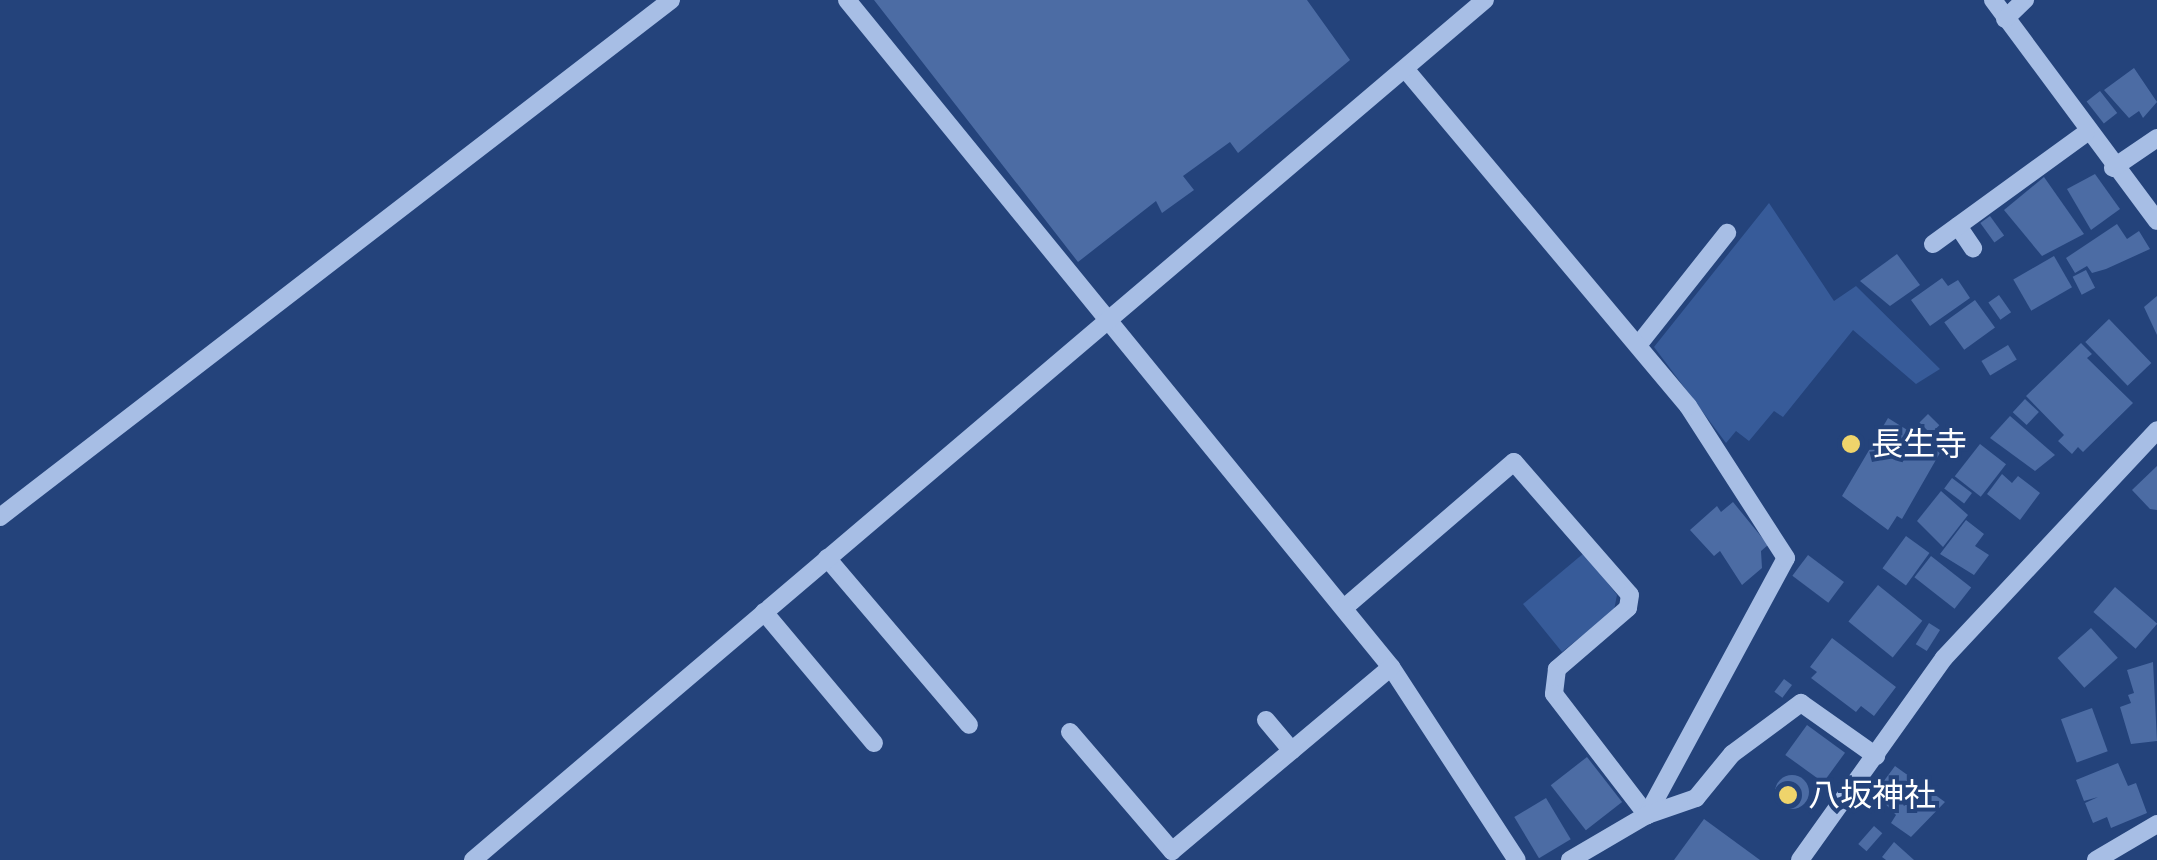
<!DOCTYPE html>
<meta charset="utf-8">
<style>
body{margin:0}
#map{position:relative;width:2157px;height:860px;overflow:hidden;background:#24437b;font-family:Cabin,"Noto Sans JP",sans-serif}
div>[style]{position:absolute}
[style*='--x']{left:calc(var(--x)*1px);top:calc(var(--y)*1px);width:calc(var(--w)*1px);rotate:calc(var(--a)*1deg)}
.green>*{inset:0;background:#375b99}
.building>*{inset:0;background:#4c6ca4;transform-origin:0 0}
.round{border-radius:50%}
.minor>*{height:18px;margin:-9px;padding:0 9px;transform-origin:9px;border-radius:9px;background:#a7bee5}
.dots>*{width:28px;height:28px;translate:-50% -50%;box-sizing:border-box;border:5px solid #24437b;border-radius:50%}
span{translate:-50% -50%;white-space:nowrap;text-align:center;line-height:1.15;-webkit-text-stroke:8px #24437b;paint-order:stroke}
.poi-label{font-size:32px;color:#fff}
.left{translate:0 -50%;text-align:left}
</style>
<div id="map">
<div class="green">
<div style="clip-path:polygon(1769px 203px,1834px 301px,1856px 286px,1940px 369px,1916px 384px,1853px 330px,1783px 417px,1774px 411px,1749px 441px,1736px 431px,1726px 443px,1654px 347px)"></div>
<div style="clip-path:polygon(1584px 553px,1617px 595px,1614px 610px,1562px 652px,1523px 604px)"></div>
</div>
<div class="building">
<div style="clip-path:polygon(874px 0,1307px 0,1350px 60px,1238px 153px,1230px 142px,1183px 176px,1194px 190px,1162px 213px,1156px 201px,1078px 262px)"></div>
<div style="clip-path:polygon(2134px 68px,2157px 102px,2143px 118px,2139px 111px,2129px 118px,2104px 90px)"></div>
<div style="left:2100px;top:91px;width:28px;height:17px;rotate:52deg"></div>
<div style="clip-path:polygon(2095px 174px,2120px 209px,2091px 230px,2067px 189px)"></div>
<div style="clip-path:polygon(2044px 177px,2084px 234px,2042px 256px,2004px 210px)"></div>
<div style="left:1990px;top:216px;width:24px;height:12px;rotate:54deg"></div>
<div style="clip-path:polygon(2117px 224px,2127px 239px,2139px 231px,2150px 249px,2106px 269px,2092px 273px,2087px 266px,2075px 273px,2066px 258px)"></div>
<div style="clip-path:polygon(1897px 254px,1920px 285px,1890px 306px,1860px 281px)"></div>
<div style="left:2054px;top:256px;width:36px;height:47px;rotate:60deg"></div>
<div style="left:2086px;top:270px;width:20px;height:15px;rotate:63deg"></div>
<div style="clip-path:polygon(1942px 278px,1948px 286px,1958px 280px,1970px 298px,1930px 326px,1911px 300px)"></div>
<div style="left:1999px;top:295px;width:21px;height:13px;rotate:55deg"></div>
<div style="clip-path:polygon(2157px 296px,2157px 335px,2144px 307px)"></div>
<div style="left:1975px;top:300px;width:34px;height:38px;rotate:54deg"></div>
<div style="left:2109px;top:319px;width:61px;height:33px;rotate:46deg"></div>
<div style="clip-path:polygon(2081px 343px,2092px 354px,2087px 358px,2133px 403px,2083px 452px,2078px 447px,2072px 454px,2058px 441px,2064px 435px,2026px 396px)"></div>
<div style="left:2008px;top:345px;width:17px;height:31px;rotate:59deg"></div>
<div style="left:2025px;top:399px;width:19px;height:18px;rotate:43deg"></div>
<div style="left:1928px;top:414px;width:16px;height:12px;rotate:45deg"></div>
<div style="clip-path:polygon(2010px 416px,2055px 455px,2035px 471px,1990px 438px)"></div>
<div style="clip-path:polygon(1888px 418px,1941px 451px,1902px 519px,1897px 516px,1888px 530px,1842px 496px)"></div>
<div style="left:1980px;top:444px;width:33px;height:41px;rotate:38deg"></div>
<div style="clip-path:polygon(2157px 466px,2157px 510px,2150px 509px,2132px 490px)"></div>
<div style="clip-path:polygon(2002px 474px,2012px 483px,2018px 476px,2040px 493px,2020px 520px,1987px 494px)"></div>
<div style="left:1952px;top:478px;width:25px;height:13px;rotate:37deg"></div>
<div style="clip-path:polygon(1941px 491px,1968px 515px,1943px 547px,1917px 521px)"></div>
<div style="clip-path:polygon(1733px 502px,1768px 545px,1761px 551px,1762px 568px,1742px 585px,1720px 551px,1714px 556px,1690px 530px,1717px 506px,1721px 512px)"></div>
<div style="clip-path:polygon(1966px 520px,1984px 534px,1975px 546px,1989px 555px,1974px 575px,1940px 554px)"></div>
<div style="left:1906px;top:536px;width:29px;height:40px;rotate:36deg"></div>
<div style="left:1808px;top:555px;width:45px;height:26px;rotate:37deg"></div>
<div style="left:1931px;top:556px;width:51px;height:27px;rotate:38deg"></div>
<div style="left:1878px;top:585px;width:57px;height:47px;rotate:39deg"></div>
<div style="left:2115px;top:587px;width:56px;height:33px;rotate:41deg"></div>
<div style="left:1929px;top:623px;width:13px;height:25px;rotate:32deg"></div>
<div style="left:2091px;top:628px;width:40px;height:45px;rotate:48deg"></div>
<div style="clip-path:polygon(1832px 638px,1896px 687px,1874px 716px,1861px 706px,1856px 712px,1811px 678px,1817px 672px,1810px 667px)"></div>
<div style="clip-path:polygon(2153px 662px,2157px 741px,2131px 744px,2120px 707px,2131px 703px,2128px 695px,2134px 693px,2127px 670px)"></div>
<div style="left:1784px;top:679px;width:10px;height:16px;rotate:37deg"></div>
<div style="left:2092px;top:708px;width:46px;height:33px;rotate:70deg"></div>
<div style="left:1807px;top:725px;width:47px;height:37px;rotate:36deg"></div>
<div style="left:1587px;top:757px;width:57px;height:46px;rotate:52deg"></div>
<div style="clip-path:polygon(2118px 763px,2128px 786px,2136px 783px,2147px 813px,2111px 828px,2107px 817px,2093px 823px,2085px 803px,2098px 797px,2084px 801px,2076px 780px)"></div>
<div style="clip-path:polygon(1895px 766px,1945px 802px,1911px 837px,1891px 823px,1896px 815px,1875px 793px)"></div>
<div class="round" style="left:1775px;top:775px;width:34px;height:34px"></div>
<div style="left:1546px;top:798px;width:48px;height:37px;rotate:59deg"></div>
<div style="clip-path:polygon(1704px 819px,1760px 860px,1674px 860px)"></div>
<div style="left:1874px;top:826px;width:11px;height:24px;rotate:41deg"></div>
<div style="clip-path:polygon(1894px 842px,1914px 860px,1886px 860px,1882px 857px)"></div>
</div>
<div class="minor">
<div style="--x:847;--y:0;--w:861;--a:50.8"></div>
<div style="--x:1391;--y:667;--w:230;--a:56.9"></div>
<div style="--x:1993;--y:0;--w:275;--a:53.4"></div>
<div style="--x:2005;--y:19;--w:28;--a:-44"></div>
<div style="--x:2113;--y:168;--w:53;--a:-34.3"></div>
<div style="--x:1958;--y:226;--w:27;--a:56"></div>
<div style="--x:1933;--y:244;--w:189;--a:-36"></div>
<div style="--x:1639;--y:344;--w:142;--a:-51.6"></div>
<div style="--x:0;--y:517;--w:847;--a:-37.61"></div>
<div style="--x:827;--y:558;--w:219;--a:49.6"></div>
<div style="--x:1344;--y:608;--w:224;--a:-40.7"></div>
<div style="--x:1514;--y:462;--w:176;--a:48.9"></div>
<div style="--x:1630;--y:595;--w:13;--a:99"></div>
<div style="--x:1628;--y:608;--w:94;--a:139.3"></div>
<div style="--x:1557;--y:669;--w:25;--a:97"></div>
<div style="--x:1554;--y:694;--w:153;--a:52.5"></div>
<div style="--x:1647;--y:815;--w:292;--a:-61.6"></div>
<div style="--x:1786;--y:558;--w:181;--a:-122.8"></div>
<div style="--x:1688;--y:406;--w:440;--a:-130"></div>
<div style="--x:764;--y:612;--w:171;--a:50"></div>
<div style="--x:1266;--y:720;--w:40;--a:50"></div>
<div style="--x:1070;--y:732;--w:157;--a:49.4"></div>
<div style="--x:1172;--y:851;--w:286;--a:-40"></div>
<div style="--x:473;--y:860;--w:1328;--a:-40.36"></div>
<div style="--x:1570;--y:860;--w:89;--a:-30.3"></div>
<div style="--x:1647;--y:815;--w:52;--a:-19.1"></div>
<div style="--x:1696;--y:798;--w:57;--a:-50.7"></div>
<div style="--x:1732;--y:754;--w:86;--a:-36.5"></div>
<div style="--x:1801;--y:703;--w:92;--a:35.2"></div>
<div style="--x:1800;--y:860;--w:248;--a:-54.5"></div>
<div style="--x:1944;--y:658;--w:312;--a:-46.9"></div>
<div style="--x:2096;--y:860;--w:71;--a:-30.5"></div>
</div>
<div class="dots">
<div style="left:1851px;top:444px;background:#efd46b"></div>
<div style="left:1788px;top:795px;background:#efd46b"></div>
</div>
<div class="poi-label">
<span class="left" style="left:1871px;top:444px">長生寺</span>
<span class="left" style="left:1808px;top:795px">八坂神社</span>
</div>
</div>
